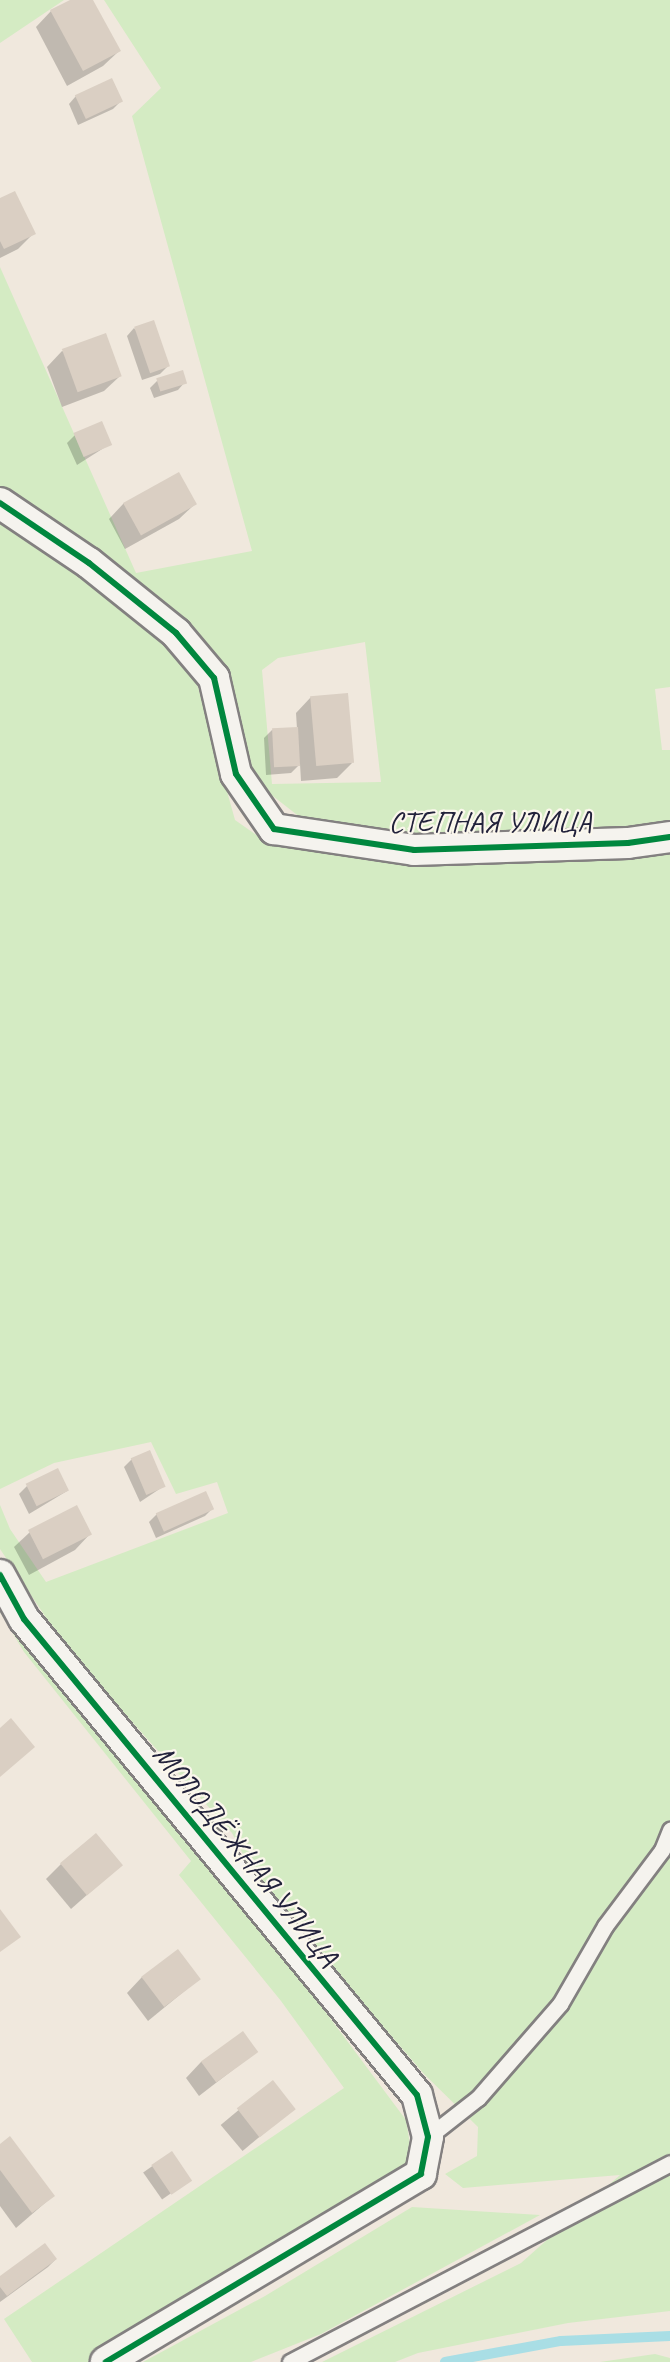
<!DOCTYPE html>
<meta charset="utf-8">
<style>
body{margin:0}
#map{position:relative;width:670px;height:2362px;overflow:hidden;background:#f0e8dd;font-family:Caveat,sans-serif}
div>[style]{position:absolute}
[style*='--x']{left:calc(var(--x)*1px);top:calc(var(--y)*1px);width:calc(var(--w)*1px);rotate:calc(var(--a)*1deg)}
.green>*{inset:0;background:#d4ebc3}
.shadow>*{inset:0;background:#0003;transform-origin:0 0}
.stream>*{height:10px;margin:-5px;padding:0 5px;transform-origin:5px;border-radius:5px;background:#a9dee5}
.building>*{inset:0;background:#dacfc3;transform-origin:0 0}
.roads{filter:drop-shadow(2px 0 #838080) drop-shadow(-2px 0 #838080) drop-shadow(0 2px #838080) drop-shadow(0 -2px #838080)}
.service>*{height:15px;margin:-7.5px;padding:0 7.5px;transform-origin:7.5px;border-radius:7.5px;background:#f5f3ee}
.minor>*{height:30px;margin:-15px;padding:0 15px;transform-origin:15px;border-radius:15px;background:#f5f3ee}
.cycleway>*{height:6px;margin:-3px;padding:0 3px;transform-origin:3px;border-radius:3px;background:#00873e}
span{translate:-50% -50%;white-space:nowrap;text-align:center;line-height:1.15;-webkit-text-stroke:4.5px #fbf7ec;paint-order:stroke}
.street-label{font-size:30px;color:#22223b}
</style>
<div id="map">
<div class="green">
<div style="clip-path:polygon(0 0,64px 0,0 43px)"></div>
<div style="clip-path:polygon(evenodd,104px 0,670px 0,670px 687px,655px 689px,662px 750px,670px 750px,670px 827px,413px 842px,301px 818px,269px 793px,241px 749px,218px 664px,0 489px,0 267px,136px 573px,252px 551px,132px 116px,161px 88px,104px 0,365px 642px,381px 782px,272px 784px,262px 670px,278px 658px,365px 642px)"></div>
<div style="clip-path:polygon(0 522px,85px 571px,173px 649px,196px 680px,235px 820px,265px 841px,359px 857px,670px 849px,670px 2311px,568px 2323px,418px 2353px,395px 2362px,322px 2362px,521px 2263px,620px 2175px,463px 2188px,445px 2174px,477px 2156px,478px 2127px,424px 2074px,255px 1877px,232px 1833px,115px 1703px,47px 1619px,0 1549px,0 1505px,10px 1529px,46px 1582px,228px 1513px,217px 1482px,176px 1494px,151px 1442px,54px 1463px,0 1489px)"></div>
<div style="clip-path:polygon(0 1591px,231px 1885px,406px 2120px,412px 2156px,403px 2173px,89px 2362px,32px 2362px,4px 2319px,344px 2088px,281px 2001px,179px 1875px,191px 1861px,24px 1652px,0 1612px)"></div>
<div style="clip-path:polygon(412px 2207px,540px 2215px,321px 2334px,251px 2362px,143px 2362px,265px 2296px)"></div>
<div style="clip-path:polygon(655px 2354px,670px 2358px,670px 2362px,600px 2362px)"></div>
</div>
<div class="shadow">
<div style="clip-path:polygon(73px 0,92px 0,119px 51px,103px 66px,67px 86px,36px 27px,51px 11px)"></div>
<div style="clip-path:polygon(76px 96px,121px 101px,113px 109px,78px 125px,69px 104px)"></div>
<div style="clip-path:polygon(0 200px,34px 233px,18px 249px,0 258px)"></div>
<div style="clip-path:polygon(134px 328px,168px 366px,160px 374px,142px 380px,127px 336px)"></div>
<div style="clip-path:polygon(62px 351px,120px 376px,104px 391px,62px 407px,47px 367px)"></div>
<div style="clip-path:polygon(158px 380px,185px 382px,178px 390px,154px 398px,150px 388px)"></div>
<div style="clip-path:polygon(75px 435px,110px 444px,77px 465px,67px 443px)"></div>
<div style="clip-path:polygon(124px 503px,195px 504px,179px 519px,125px 549px,109px 519px)"></div>
<div style="clip-path:polygon(311px 697px,352px 763px,337px 778px,301px 781px,300px 764px,291px 773px,266px 775px,264px 738px,272px 730px,297px 729px,296px 713px)"></div>
<div style="clip-path:polygon(132px 1459px,164px 1486px,140px 1502px,124px 1467px)"></div>
<div style="clip-path:polygon(27px 1486px,67px 1491px,29px 1514px,19px 1494px)"></div>
<div style="clip-path:polygon(212px 1509px,205px 1516px,156px 1538px,149px 1522px,157px 1514px)"></div>
<div style="clip-path:polygon(30px 1532px,90px 1534px,75px 1550px,29px 1575px,14px 1547px)"></div>
<div style="clip-path:polygon(61px 1864px,121px 1865px,71px 1909px,46px 1879px)"></div>
<div style="clip-path:polygon(142px 1977px,199px 1979px,148px 2021px,127px 1993px)"></div>
<div style="clip-path:polygon(256px 2052px,199px 2096px,186px 2078px,201px 2062px)"></div>
<div style="left:272px;top:2082px;width:34px;height:67px;rotate:50deg"></div>
<div style="clip-path:polygon(0 2146px,53px 2196px,16px 2228px,0 2206px)"></div>
<div style="left:171px;top:2153px;width:33px;height:34px;rotate:55deg"></div>
<div style="clip-path:polygon(56px 2259px,48px 2267px,0 2302px,0 2278px)"></div>
</div>
<div class="stream">
<div style="--x:445;--y:2362;--w:118;--a:-10.3"></div>
<div style="--x:561;--y:2341;--w:109;--a:-2.6"></div>
</div>
<div class="building">
<div style="clip-path:polygon(70px 0,93px 0,121px 51px,83px 71px,50px 10px)"></div>
<div style="left:112px;top:78px;width:26px;height:41px;rotate:65deg"></div>
<div style="clip-path:polygon(15px 191px,36px 234px,4px 249px,0 241px,0 198px)"></div>
<div style="left:154px;top:320px;width:49px;height:21px;rotate:71deg"></div>
<div style="left:106px;top:333px;width:46px;height:47px;rotate:70deg"></div>
<div style="left:183px;top:370px;width:14px;height:28px;rotate:73deg"></div>
<div style="left:102px;top:421px;width:26px;height:31px;rotate:67deg"></div>
<div style="left:179px;top:472px;width:37px;height:64px;rotate:61deg"></div>
<div style="left:348px;top:693px;width:70px;height:38px;rotate:85deg"></div>
<div style="left:298px;top:727px;width:39px;height:26px;rotate:87deg"></div>
<div style="left:150px;top:1450px;width:40px;height:21px;rotate:67deg"></div>
<div style="left:58px;top:1468px;width:25px;height:36px;rotate:64deg"></div>
<div style="left:206px;top:1491px;width:20px;height:55px;rotate:66deg"></div>
<div style="left:77px;top:1505px;width:33px;height:55px;rotate:63deg"></div>
<div style="clip-path:polygon(11px 1718px,35px 1747px,0 1777px,0 1728px)"></div>
<div style="left:96px;top:1833px;width:42px;height:47px;rotate:50deg"></div>
<div style="clip-path:polygon(0 1909px,21px 1937px,0 1952px)"></div>
<div style="left:178px;top:1949px;width:38px;height:46px;rotate:53deg"></div>
<div style="left:243px;top:2031px;width:26px;height:52px;rotate:54deg"></div>
<div style="left:273px;top:2080px;width:37px;height:46px;rotate:52deg"></div>
<div style="clip-path:polygon(10px 2136px,55px 2196px,32px 2213px,0 2170px,0 2144px)"></div>
<div style="left:172px;top:2151px;width:36px;height:25px;rotate:56deg"></div>
<div style="clip-path:polygon(45px 2243px,57px 2259px,7px 2296px,0 2287px,0 2276px)"></div>
</div>
<div class="roads">
<div class="service">
<div style="--x:428;--y:2137;--w:63;--a:-38"></div>
<div style="--x:478;--y:2098;--w:125;--a:-48.9"></div>
<div style="--x:560;--y:2004;--w:90;--a:-60"></div>
<div style="--x:605;--y:1926;--w:95;--a:-53.1"></div>
<div style="--x:662;--y:1850;--w:22;--a:-68"></div>
<div style="--x:290;--y:2362;--w:429;--a:-27.6"></div>
</div>
<div class="minor">
<div style="--x:0;--y:503;--w:107;--a:34"></div>
<div style="--x:89;--y:563;--w:112;--a:38.8"></div>
<div style="--x:176;--y:633;--w:59;--a:49.8"></div>
<div style="--x:214;--y:678;--w:98;--a:77.1"></div>
<div style="--x:236;--y:774;--w:67;--a:55.4"></div>
<div style="--x:274;--y:829;--w:142;--a:8.5"></div>
<div style="--x:414;--y:850;--w:214;--a:-1.9"></div>
<div style="--x:628;--y:843;--w:42;--a:-8.1"></div>
<div style="--x:0;--y:1575;--w:50;--a:61.4"></div>
<div style="--x:24;--y:1619;--w:617;--a:50.46"></div>
<div style="--x:417;--y:2095;--w:43;--a:75.3"></div>
<div style="--x:428;--y:2137;--w:38;--a:101"></div>
<div style="--x:421;--y:2174;--w:367;--a:149.2"></div>
</div>
</div>
<div class="cycleway">
<div style="--x:0;--y:503;--w:107;--a:34"></div>
<div style="--x:89;--y:563;--w:112;--a:38.8"></div>
<div style="--x:176;--y:633;--w:59;--a:49.8"></div>
<div style="--x:214;--y:678;--w:98;--a:77.1"></div>
<div style="--x:236;--y:774;--w:67;--a:55.4"></div>
<div style="--x:274;--y:829;--w:142;--a:8.5"></div>
<div style="--x:414;--y:850;--w:214;--a:-1.9"></div>
<div style="--x:628;--y:843;--w:42;--a:-8.1"></div>
<div style="--x:0;--y:1575;--w:50;--a:61.4"></div>
<div style="--x:24;--y:1619;--w:617;--a:50.46"></div>
<div style="--x:417;--y:2095;--w:43;--a:75.3"></div>
<div style="--x:428;--y:2137;--w:38;--a:101"></div>
<div style="--x:421;--y:2174;--w:367;--a:149.2"></div>
</div>
<div class="street-label">
<span style="left:490px;top:821px">СТЕПНАЯ УЛИЦА</span>
<span style="left:246px;top:1855px;rotate:51deg">МОЛОДЁЖНАЯ УЛИЦА</span>
</div>
</div>
